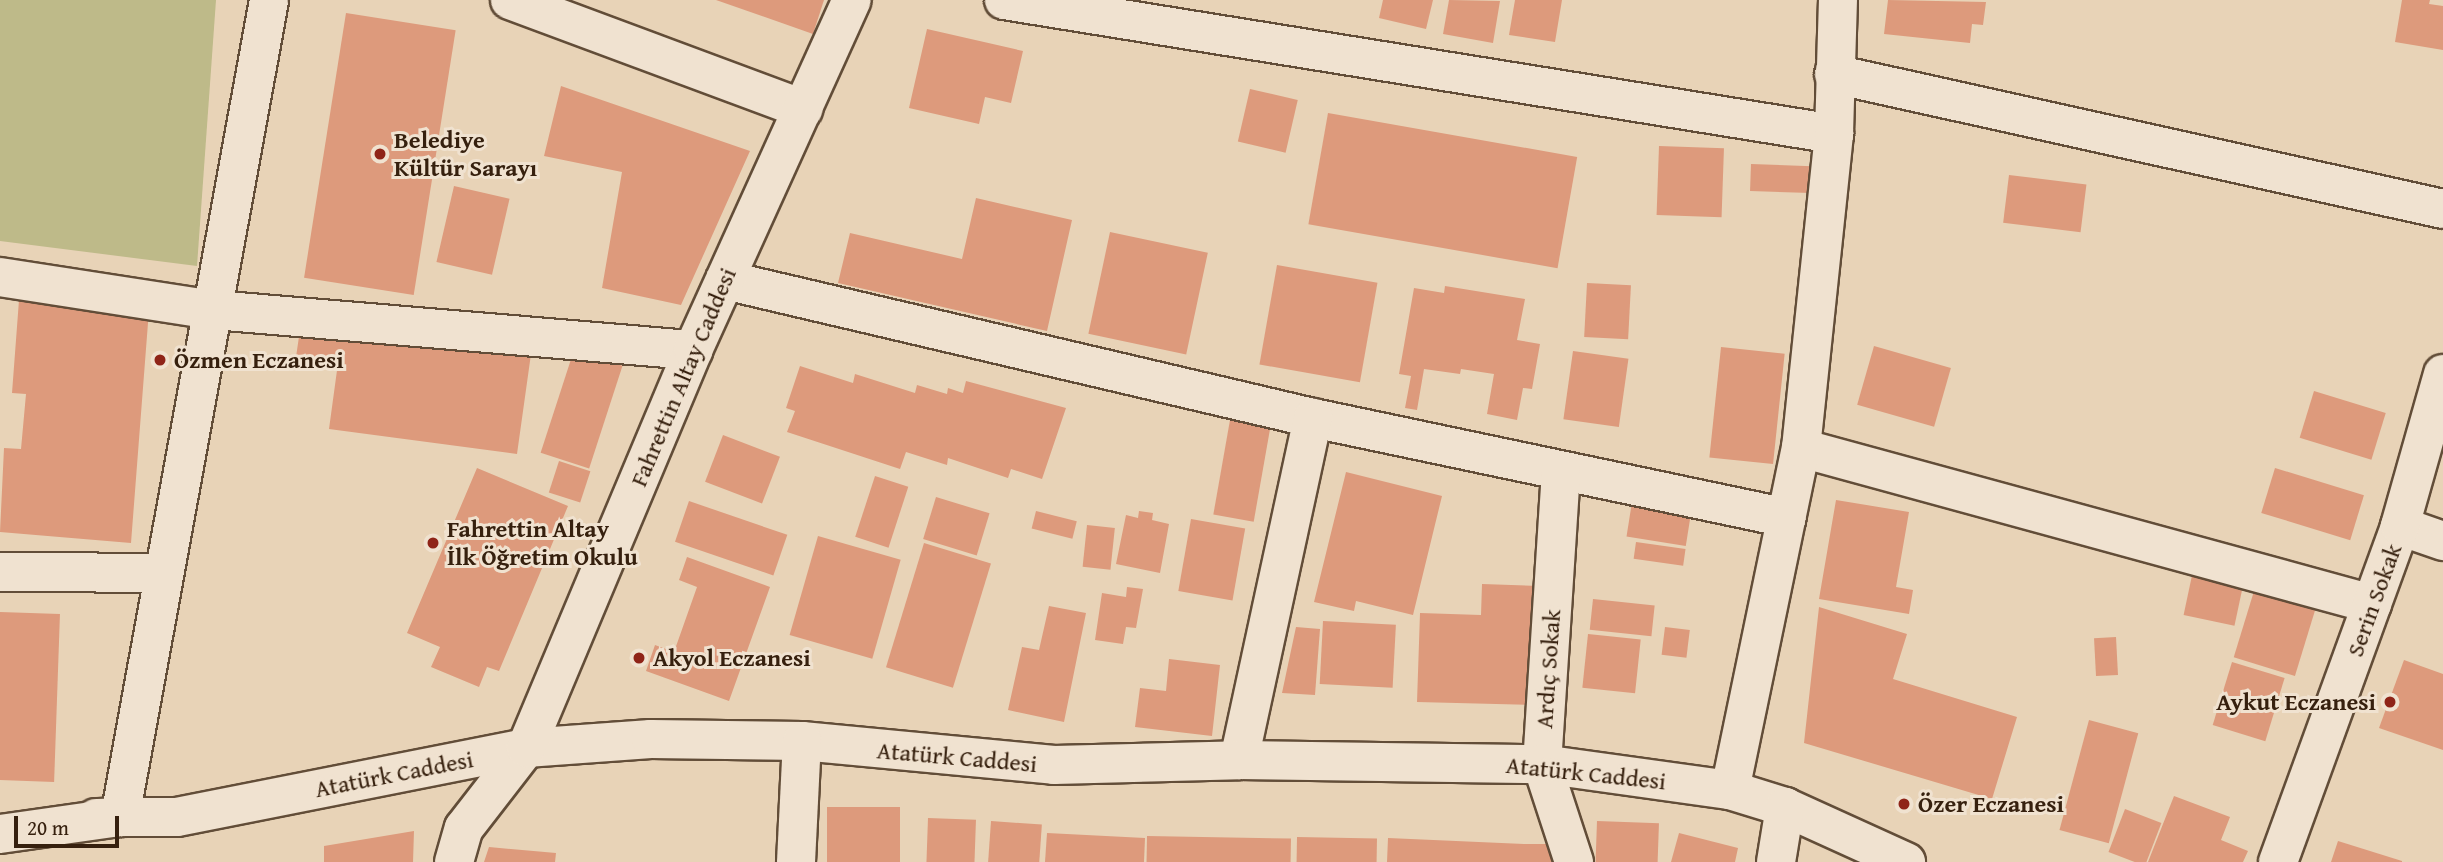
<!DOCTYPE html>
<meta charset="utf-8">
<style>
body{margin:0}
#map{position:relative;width:2443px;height:862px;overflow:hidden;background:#e8d3b7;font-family:"Gentium Book Plus",serif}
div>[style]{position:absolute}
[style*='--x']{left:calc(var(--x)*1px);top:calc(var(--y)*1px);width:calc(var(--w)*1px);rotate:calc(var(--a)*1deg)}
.green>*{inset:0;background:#beba89}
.building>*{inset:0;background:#dd9a7c;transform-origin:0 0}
.roads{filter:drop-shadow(2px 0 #624d38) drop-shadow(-2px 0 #624d38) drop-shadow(0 2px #624d38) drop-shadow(0 -2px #624d38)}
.minor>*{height:38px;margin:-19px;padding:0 19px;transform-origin:19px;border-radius:19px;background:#f0e2d0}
.dots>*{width:19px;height:19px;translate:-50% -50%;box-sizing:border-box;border:4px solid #f0e2d0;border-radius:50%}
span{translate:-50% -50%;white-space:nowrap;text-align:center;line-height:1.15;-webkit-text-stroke:6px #f0e2d0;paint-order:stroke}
.poi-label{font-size:24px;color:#36200e;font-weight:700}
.left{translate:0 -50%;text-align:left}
.right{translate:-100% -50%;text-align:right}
.street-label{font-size:24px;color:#36200e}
.scale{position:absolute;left:14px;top:816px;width:105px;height:32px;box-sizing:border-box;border:4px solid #36200e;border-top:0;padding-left:9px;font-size:21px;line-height:24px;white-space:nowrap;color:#36200e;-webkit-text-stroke:5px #f0e2d0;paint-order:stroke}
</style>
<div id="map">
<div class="green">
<div style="clip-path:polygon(0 0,216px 0,197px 266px,0 241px)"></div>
</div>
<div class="building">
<div style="clip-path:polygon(716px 0,824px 0,813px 34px)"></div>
<div style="clip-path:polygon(1383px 0,1433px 0,1426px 29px,1379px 18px)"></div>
<div style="clip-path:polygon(1449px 0,1500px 1px,1493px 43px,1443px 34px)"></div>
<div style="clip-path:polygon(1515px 0,1562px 0,1555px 42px,1509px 35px)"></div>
<div style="clip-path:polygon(1888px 0,1986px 2px,1983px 25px,1972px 24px,1970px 43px,1884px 34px)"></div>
<div style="clip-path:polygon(2402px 0,2430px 0,2429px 4px,2443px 6px,2443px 50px,2395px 42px)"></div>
<div style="left:346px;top:13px;width:111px;height:268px;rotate:9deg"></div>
<div style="clip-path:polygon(927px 29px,1023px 51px,1011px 103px,985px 97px,979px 124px,909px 108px)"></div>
<div style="clip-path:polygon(561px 86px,750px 151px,681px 305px,602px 288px,622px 172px,544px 156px)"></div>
<div style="left:1250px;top:89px;width:49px;height:54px;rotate:13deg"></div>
<div style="left:1328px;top:113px;width:253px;height:113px;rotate:10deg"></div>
<div style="left:1659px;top:146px;width:65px;height:69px;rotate:2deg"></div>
<div style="left:1751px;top:164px;width:61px;height:27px;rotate:2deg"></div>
<div style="left:2009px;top:175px;width:78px;height:48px;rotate:7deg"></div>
<div style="left:454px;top:186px;width:57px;height:78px;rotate:13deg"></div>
<div style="clip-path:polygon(976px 198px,1072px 220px,1047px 331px,838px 283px,850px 233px,962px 259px)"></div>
<div style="left:1110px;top:232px;width:100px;height:104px;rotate:12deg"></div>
<div style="left:1277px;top:265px;width:102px;height:101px;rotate:10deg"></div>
<div style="left:1587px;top:283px;width:44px;height:54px;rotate:3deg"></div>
<div style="clip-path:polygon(1445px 286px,1525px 299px,1517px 340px,1540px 344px,1532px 389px,1523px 388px,1517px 420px,1487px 414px,1494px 374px,1461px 369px,1460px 374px,1424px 369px,1417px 410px,1405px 408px,1411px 376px,1399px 374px,1414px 288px,1444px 293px)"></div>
<div style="clip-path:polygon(19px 300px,149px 310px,131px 543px,0 532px,4px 448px,21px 449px,26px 394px,12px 393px)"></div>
<div style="clip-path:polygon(301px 323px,531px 354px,517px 454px,329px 429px,338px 363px,296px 357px)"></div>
<div style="left:1874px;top:346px;width:80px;height:61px;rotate:16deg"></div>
<div style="left:1721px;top:347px;width:64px;height:111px;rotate:6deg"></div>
<div style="left:574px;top:350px;width:51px;height:108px;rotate:18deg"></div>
<div style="left:1573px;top:351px;width:56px;height:69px;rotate:8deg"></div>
<div style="clip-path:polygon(800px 366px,853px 383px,855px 374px,915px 393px,917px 385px,947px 394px,948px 388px,963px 393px,966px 381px,1066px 408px,1042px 479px,1011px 469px,1008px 478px,948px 458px,947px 465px,906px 452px,900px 469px,787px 432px,795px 411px,786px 408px)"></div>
<div style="left:2314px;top:391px;width:75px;height:49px;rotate:17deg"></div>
<div style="left:1230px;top:420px;width:41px;height:96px;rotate:10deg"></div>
<div style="left:723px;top:435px;width:61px;height:50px;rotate:21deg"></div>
<div style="left:559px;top:461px;width:33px;height:33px;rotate:18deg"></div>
<div style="clip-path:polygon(477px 468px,568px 506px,499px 671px,487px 667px,479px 687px,431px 667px,440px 647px,407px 633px)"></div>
<div style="left:2275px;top:468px;width:93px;height:47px;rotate:17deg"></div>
<div style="clip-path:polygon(1346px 472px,1442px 496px,1413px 615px,1356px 601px,1354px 611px,1314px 602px)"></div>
<div style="left:875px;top:476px;width:35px;height:64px;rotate:18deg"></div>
<div style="left:936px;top:497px;width:56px;height:44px;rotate:17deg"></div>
<div style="clip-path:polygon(1836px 500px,1909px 512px,1896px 587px,1913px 590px,1909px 614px,1819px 599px)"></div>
<div style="left:689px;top:501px;width:104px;height:43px;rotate:19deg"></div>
<div style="left:1632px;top:502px;width:60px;height:35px;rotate:9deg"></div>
<div style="left:1036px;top:511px;width:42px;height:18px;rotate:14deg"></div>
<div style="clip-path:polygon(1139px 511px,1153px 513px,1152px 520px,1169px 524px,1160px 573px,1116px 564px,1126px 515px,1138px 518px)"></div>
<div style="left:1191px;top:519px;width:55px;height:73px;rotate:10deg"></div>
<div style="left:1087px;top:525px;width:28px;height:42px;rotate:6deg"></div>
<div style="left:818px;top:536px;width:86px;height:103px;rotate:16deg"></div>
<div style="left:1636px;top:542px;width:50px;height:17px;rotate:8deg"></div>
<div style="left:924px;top:543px;width:70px;height:130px;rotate:17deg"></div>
<div style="clip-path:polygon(687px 557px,770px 587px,729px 701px,646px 671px,655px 645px,674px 652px,697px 587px,679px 580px)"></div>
<div style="left:2194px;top:566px;width:52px;height:50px;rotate:12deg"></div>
<div style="left:2258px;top:578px;width:64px;height:83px;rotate:17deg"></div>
<div style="clip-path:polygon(1482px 584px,1540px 586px,1538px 705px,1417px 702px,1420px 613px,1481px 615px)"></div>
<div style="clip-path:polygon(1127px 587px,1143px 589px,1136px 628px,1126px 627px,1123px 644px,1095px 640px,1102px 593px,1126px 597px)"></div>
<div style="left:1593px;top:599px;width:62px;height:31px;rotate:6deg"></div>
<div style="clip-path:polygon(1049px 606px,1086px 613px,1064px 722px,1008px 710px,1022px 647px,1039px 650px)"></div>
<div style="clip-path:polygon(1819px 607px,1907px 634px,1893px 679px,2017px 717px,1992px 799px,1804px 743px)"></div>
<div style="left:0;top:612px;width:60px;height:168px;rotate:2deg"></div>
<div style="left:1323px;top:621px;width:73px;height:63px;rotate:3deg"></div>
<div style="clip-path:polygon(1296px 627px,1320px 629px,1315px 695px,1282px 693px)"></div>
<div style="left:1665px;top:627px;width:25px;height:28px;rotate:7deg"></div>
<div style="left:1588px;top:634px;width:53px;height:54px;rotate:6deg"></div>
<div style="left:2116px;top:637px;width:38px;height:22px;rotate:87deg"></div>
<div style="clip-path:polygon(1169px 659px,1220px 665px,1212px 736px,1135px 727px,1140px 688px,1166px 691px)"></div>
<div style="clip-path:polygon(2404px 660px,2443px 674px,2443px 750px,2379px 728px)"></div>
<div style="left:2232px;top:662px;width:55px;height:66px;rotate:17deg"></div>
<div style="left:2089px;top:720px;width:51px;height:114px;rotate:15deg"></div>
<div style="clip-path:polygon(2174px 796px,2230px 817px,2221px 840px,2248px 851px,2243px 862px,2148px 862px)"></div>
<div style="left:827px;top:807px;width:73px;height:55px"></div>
<div style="left:2125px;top:809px;width:39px;height:46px;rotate:21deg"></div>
<div style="left:928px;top:818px;width:48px;height:44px;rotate:2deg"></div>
<div style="left:991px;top:821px;width:51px;height:41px;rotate:4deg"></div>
<div style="left:1597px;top:821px;width:62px;height:41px;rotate:2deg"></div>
<div style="clip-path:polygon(414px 831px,413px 862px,324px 862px,324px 846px)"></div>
<div style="clip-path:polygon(1047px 833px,1145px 838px,1144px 862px,1045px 862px)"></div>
<div style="clip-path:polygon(1679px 833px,1738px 848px,1735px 862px,1671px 862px)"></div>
<div style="left:1147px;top:836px;width:144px;height:26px;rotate:1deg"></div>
<div style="left:1297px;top:837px;width:80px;height:25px;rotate:1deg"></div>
<div style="clip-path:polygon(1388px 838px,1524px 844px,1556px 844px,1553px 862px,1387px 862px)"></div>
<div style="clip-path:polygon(2338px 841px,2402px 861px,2402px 862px,2331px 862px)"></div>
<div style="clip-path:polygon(489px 847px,556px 853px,555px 862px,484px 862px)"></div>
</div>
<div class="roads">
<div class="minor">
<div style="--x:510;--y:0;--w:313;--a:20.4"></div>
<div style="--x:1004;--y:0;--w:841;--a:9.17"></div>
<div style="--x:1834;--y:74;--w:624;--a:12.5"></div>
<div style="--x:0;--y:277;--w:217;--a:8.8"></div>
<div style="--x:214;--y:310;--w:481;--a:4.8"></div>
<div style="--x:725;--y:280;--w:604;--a:13.21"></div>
<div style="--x:1313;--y:418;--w:484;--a:11.9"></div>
<div style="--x:1801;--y:448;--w:592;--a:15.28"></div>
<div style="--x:1561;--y:471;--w:294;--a:93.7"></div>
<div style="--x:1542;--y:764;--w:103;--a:71.9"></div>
<div style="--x:2400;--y:526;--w:46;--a:19.2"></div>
<div style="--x:0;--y:572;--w:164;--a:0.3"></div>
<div style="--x:1239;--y:760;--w:350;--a:-77.8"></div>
<div style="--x:1730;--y:790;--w:349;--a:-78.3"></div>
<div style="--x:1801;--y:448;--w:316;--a:-84"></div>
<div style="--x:1834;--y:134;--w:134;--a:-88.3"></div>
<div style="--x:96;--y:818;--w:24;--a:-2"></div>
<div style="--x:120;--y:817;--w:830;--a:-79.66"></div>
<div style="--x:0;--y:834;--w:121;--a:-8.1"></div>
<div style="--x:120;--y:817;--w:57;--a:0"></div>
<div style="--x:177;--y:817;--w:356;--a:-11.2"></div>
<div style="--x:526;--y:748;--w:125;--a:-4.1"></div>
<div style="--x:651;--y:739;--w:151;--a:0.8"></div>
<div style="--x:802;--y:741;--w:253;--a:5.4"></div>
<div style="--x:1054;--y:765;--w:185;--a:-1.5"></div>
<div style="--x:1239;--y:760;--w:303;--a:0.8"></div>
<div style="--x:1542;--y:764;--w:190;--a:7.9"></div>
<div style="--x:1730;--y:790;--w:58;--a:17.2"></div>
<div style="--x:1785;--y:807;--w:133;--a:24.4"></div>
<div style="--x:454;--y:862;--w:35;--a:-74"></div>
<div style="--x:464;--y:828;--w:101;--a:-52.2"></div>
<div style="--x:526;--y:748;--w:432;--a:-67.2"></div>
<div style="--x:693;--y:350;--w:384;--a:-65.6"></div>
<div style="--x:796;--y:862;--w:121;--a:-87.2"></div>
<div style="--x:1776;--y:862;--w:56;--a:-80.7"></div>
<div style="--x:2278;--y:862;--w:357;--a:-70"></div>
<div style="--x:2400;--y:526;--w:158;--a:-74.2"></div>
</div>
</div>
<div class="dots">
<div style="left:380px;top:154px;background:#8f2418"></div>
<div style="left:160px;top:360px;background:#8f2418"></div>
<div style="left:433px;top:543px;background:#8f2418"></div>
<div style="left:639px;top:658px;background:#8f2418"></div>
<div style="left:2390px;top:702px;background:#8f2418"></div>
<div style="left:1904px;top:804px;background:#8f2418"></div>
</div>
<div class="poi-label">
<span class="left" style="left:394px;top:154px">Belediye<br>Kültür Sarayı</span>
<span class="left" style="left:174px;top:360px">Özmen Eczanesi</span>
<span class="left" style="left:447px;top:543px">Fahrettin Altay<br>İlk Öğretim Okulu</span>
<span class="left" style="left:653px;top:658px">Akyol Eczanesi</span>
<span class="right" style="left:2376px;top:702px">Aykut Eczanesi</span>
<span class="left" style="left:1918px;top:804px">Özer Eczanesi</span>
</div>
<div class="street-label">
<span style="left:683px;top:377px;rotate:-67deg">Fahrettin Altay Caddesi</span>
<span style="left:2374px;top:600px;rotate:-70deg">Serin Sokak</span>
<span style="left:1548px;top:669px;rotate:-86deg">Ardıç Sokak</span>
<span style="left:957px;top:757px;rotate:5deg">Atatürk Caddesi</span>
<span style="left:1586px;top:773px;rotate:6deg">Atatürk Caddesi</span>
<span style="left:394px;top:774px;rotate:-11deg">Atatürk Caddesi</span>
</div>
<div class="scale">20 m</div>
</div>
